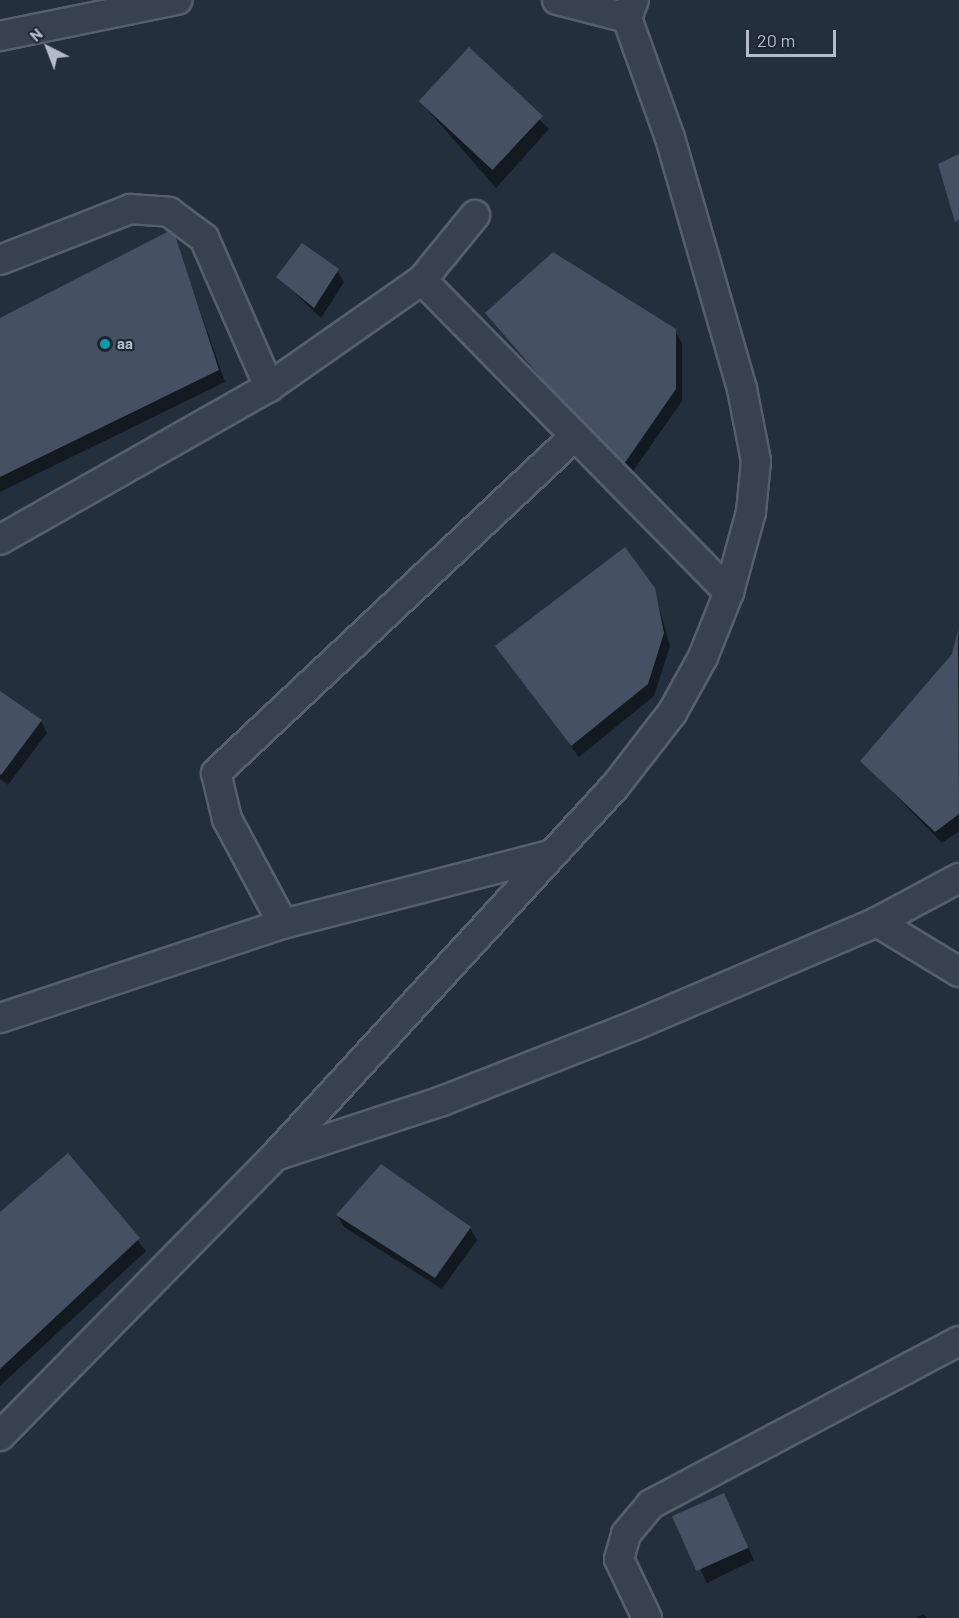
<!DOCTYPE html>
<style>
body{margin:0}
#map{position:relative;width:959px;height:1618px;overflow:hidden;background:#242f3e;font-family:Barlow,sans-serif}
div>[style]{position:absolute}
[style*='--x']{left:calc(var(--x)*1px);top:calc(var(--y)*1px);width:calc(var(--w)*1px);rotate:calc(var(--a)*1deg)}
.shadow>*{inset:0;background:#0007}
.building>*{inset:0;background:#455162;transform-origin:0 0}
.roads{filter:drop-shadow(2px 0 #565f6c) drop-shadow(-2px 0 #565f6c) drop-shadow(0 2px #565f6c) drop-shadow(0 -2px #565f6c)}
.minor>*{height:28px;margin:-14px;padding:0 14px;transform-origin:14px;border-radius:14px;background:#38414e}
.dots>*{width:16px;height:16px;translate:-50% -50%;box-sizing:border-box;border:3px solid #1d2633;border-radius:50%}
span{translate:-50% -50%;white-space:nowrap;text-align:center;line-height:1.15;-webkit-text-stroke:4.5px #1d2633;paint-order:stroke}
.poi-label{font-size:15px;color:#b4bcc9;font-weight:700}
.left{translate:0 -50%;text-align:left}
.north{position:absolute;left:18px;top:18px;width:60px;height:60px;-webkit-text-stroke:4px #1d2633;paint-order:stroke;rotate:318deg;font-size:16px;font-weight:700;line-height:24px;text-align:center;color:#b4bcc9}
.north::after{content:'';display:block;margin:auto;width:21px;height:27px;background:#b4bcc9;clip-path:polygon(50% 0,100% 100%,50% 72%,0 100%)}
.scale{position:absolute;left:746px;top:30px;width:90px;height:27px;box-sizing:border-box;border:3px solid #b4bcc9;border-top:0;padding-left:8px;font-size:18px;line-height:21px;white-space:nowrap;color:#b4bcc9;-webkit-text-stroke:4px #1d2633;paint-order:stroke}
</style>
<div id="map">
<div class="shadow">
<div style="clip-path:polygon(469px 49px,549px 129px,496px 188px,419px 100px)"></div>
<div style="clip-path:polygon(172px 231px,225px 382px,0 492px,0 320px)"></div>
<div style="clip-path:polygon(337px 270px,344px 282px,321px 318px,278px 277px)"></div>
<div style="clip-path:polygon(487px 313px,675px 331px,682px 343px,682px 401px,631px 474px,598px 445px)"></div>
<div style="clip-path:polygon(654px 589px,670px 646px,654px 696px,579px 757px,497px 647px)"></div>
<div style="clip-path:polygon(959px 634px,959px 831px,942px 843px,862px 761px,953px 654px)"></div>
<div style="clip-path:polygon(0 693px,41px 721px,47px 733px,8px 785px,0 779px)"></div>
<div style="clip-path:polygon(68px 1155px,146px 1251px,0 1386px,0 1214px)"></div>
<div style="clip-path:polygon(337px 1215px,470px 1228px,477px 1240px,442px 1289px,344px 1227px)"></div>
<div style="clip-path:polygon(724px 1495px,754px 1560px,707px 1583px,701px 1571px)"></div>
<div style="clip-path:polygon(924px 1614px,927px 1618px,916px 1618px)"></div>
</div>
<div class="building">
<div style="left:469px;top:47px;width:101px;height:74px;rotate:43deg"></div>
<div style="clip-path:polygon(959px 154px,959px 220px,955px 222px,938px 164px)"></div>
<div style="clip-path:polygon(173px 229px,219px 370px,0 477px,0 318px)"></div>
<div style="clip-path:polygon(302px 243px,339px 269px,314px 308px,276px 277px)"></div>
<div style="clip-path:polygon(553px 252px,676px 329px,676px 389px,624px 464px,589px 433px,485px 313px)"></div>
<div style="clip-path:polygon(625px 547px,655px 588px,664px 633px,648px 684px,571px 746px,495px 646px)"></div>
<div style="clip-path:polygon(958px 630px,959px 814px,935px 832px,860px 761px,952px 654px)"></div>
<div style="clip-path:polygon(0 691px,42px 720px,1px 775px,0 774px)"></div>
<div style="clip-path:polygon(68px 1153px,140px 1238px,0 1369px,0 1212px)"></div>
<div style="clip-path:polygon(381px 1164px,471px 1227px,435px 1278px,336px 1215px)"></div>
<div style="left:724px;top:1493px;width:60px;height:57px;rotate:66deg"></div>
</div>
<div class="roads">
<div class="minor">
<div style="--x:557;--y:0;--w:72;--a:14.4"></div>
<div style="--x:0;--y:36;--w:181;--a:-11.5"></div>
<div style="--x:0;--y:260;--w:140;--a:-21.4"></div>
<div style="--x:130;--y:209;--w:39;--a:4"></div>
<div style="--x:169;--y:212;--w:44;--a:36.6"></div>
<div style="--x:204;--y:238;--w:163;--a:66.4"></div>
<div style="--x:269;--y:387;--w:309;--a:150.4"></div>
<div style="--x:422;--y:280;--w:438;--a:45.5"></div>
<div style="--x:269;--y:387;--w:187;--a:-35"></div>
<div style="--x:422;--y:280;--w:84;--a:-50.8"></div>
<div style="--x:877;--y:922;--w:96;--a:31.4"></div>
<div style="--x:283;--y:924;--w:119;--a:-118.1"></div>
<div style="--x:227;--y:819;--w:47;--a:-103.4"></div>
<div style="--x:216;--y:773;--w:492;--a:-43.2"></div>
<div style="--x:0;--y:1018;--w:298;--a:-18.4"></div>
<div style="--x:283;--y:924;--w:272;--a:-14.5"></div>
<div style="--x:278;--y:1155;--w:173;--a:-18.2"></div>
<div style="--x:442;--y:1101;--w:208;--a:-21.4"></div>
<div style="--x:636;--y:1025;--w:262;--a:-23.1"></div>
<div style="--x:877;--y:922;--w:93;--a:-28.2"></div>
<div style="--x:0;--y:1436;--w:394;--a:-45.5"></div>
<div style="--x:276;--y:1155;--w:498;--a:-47.4"></div>
<div style="--x:613;--y:789;--w:96;--a:-52.2"></div>
<div style="--x:672;--y:713;--w:64;--a:-61"></div>
<div style="--x:703;--y:657;--w:70;--a:-68.2"></div>
<div style="--x:729;--y:592;--w:83;--a:-74.6"></div>
<div style="--x:751;--y:512;--w:51;--a:-84.4"></div>
<div style="--x:756;--y:461;--w:73;--a:-101"></div>
<div style="--x:742;--y:389;--w:261;--a:-106"></div>
<div style="--x:670;--y:138;--w:127;--a:-109.7"></div>
<div style="--x:627;--y:18;--w:19;--a:-69"></div>
<div style="--x:647;--y:1618;--w:65;--a:-115.4"></div>
<div style="--x:619;--y:1559;--w:26;--a:-74"></div>
<div style="--x:626;--y:1534;--w:39;--a:-50"></div>
<div style="--x:651;--y:1504;--w:348;--a:-27.9"></div>
</div>
</div>
<div class="dots">
<div style="left:105px;top:344px;background:#0f9aa8"></div>
</div>
<div class="poi-label">
<span class="left" style="left:117px;top:344px">aa</span>
</div>
<div class="north">N</div>
<div class="scale">20 m</div>
</div>
